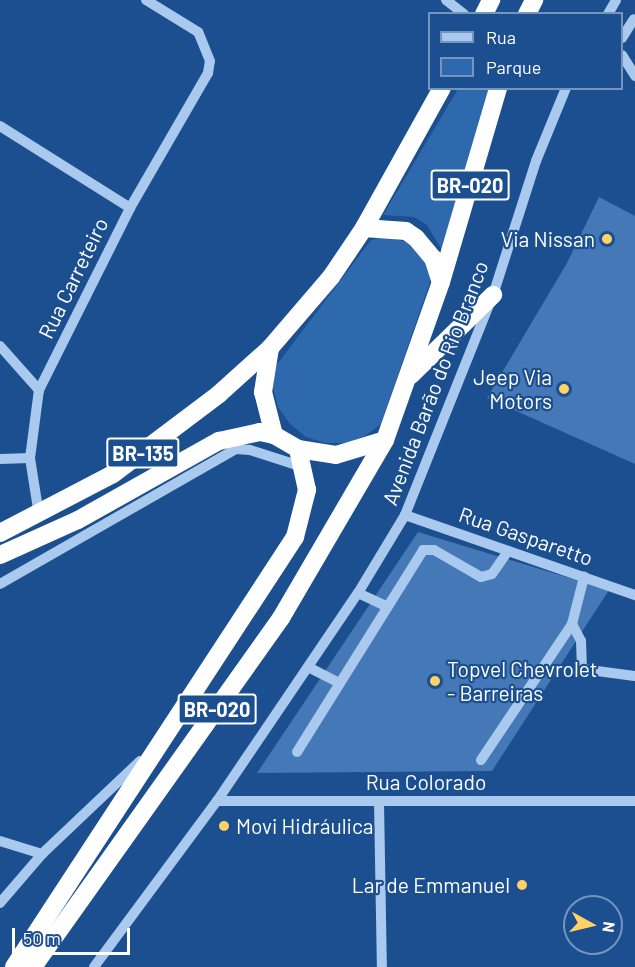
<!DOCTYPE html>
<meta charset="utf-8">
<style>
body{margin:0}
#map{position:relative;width:635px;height:967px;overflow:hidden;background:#1b4f8f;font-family:Barlow,sans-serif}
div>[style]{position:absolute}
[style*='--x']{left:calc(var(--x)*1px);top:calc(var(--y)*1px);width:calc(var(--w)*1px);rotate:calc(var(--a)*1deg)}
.green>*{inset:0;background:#2e69ad}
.building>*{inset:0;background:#4478b7}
.minor>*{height:10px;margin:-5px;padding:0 5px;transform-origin:5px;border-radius:5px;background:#a9c9ee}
.highway>*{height:18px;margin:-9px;padding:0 9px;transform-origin:9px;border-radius:9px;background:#fff}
.dots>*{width:16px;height:16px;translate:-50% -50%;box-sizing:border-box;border:3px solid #1b4f8f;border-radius:50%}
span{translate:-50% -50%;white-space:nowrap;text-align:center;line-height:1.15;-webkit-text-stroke:4.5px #1b4f8f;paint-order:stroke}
.shield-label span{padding:2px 4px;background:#1b4f8f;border:2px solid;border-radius:4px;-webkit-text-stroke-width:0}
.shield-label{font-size:20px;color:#fff;font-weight:700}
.poi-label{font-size:21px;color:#fff}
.right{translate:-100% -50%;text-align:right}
.left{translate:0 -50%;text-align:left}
.street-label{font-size:21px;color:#fff}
.legend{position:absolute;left:428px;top:12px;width:195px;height:78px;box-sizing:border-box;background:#1b4f8f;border:2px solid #7695bc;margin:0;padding:8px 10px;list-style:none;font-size:18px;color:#fff}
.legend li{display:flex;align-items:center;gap:12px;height:30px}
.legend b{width:30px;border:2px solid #7695bc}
.north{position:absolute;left:563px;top:895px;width:60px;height:60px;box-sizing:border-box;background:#1b4f8f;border:2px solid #7695bc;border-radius:50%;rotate:98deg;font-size:16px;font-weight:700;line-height:24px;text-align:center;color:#fff}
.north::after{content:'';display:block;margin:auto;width:21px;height:27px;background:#ffd166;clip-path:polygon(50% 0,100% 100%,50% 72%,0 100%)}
.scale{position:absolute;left:12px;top:928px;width:118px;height:27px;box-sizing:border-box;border:3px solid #fff;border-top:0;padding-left:8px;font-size:18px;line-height:21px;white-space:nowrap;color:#fff;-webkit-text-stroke:4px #1b4f8f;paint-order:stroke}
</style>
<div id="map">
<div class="green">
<div style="clip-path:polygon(458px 89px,491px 89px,443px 252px,427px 225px,414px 217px,383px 215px)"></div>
<div style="clip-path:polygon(384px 237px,412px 243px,422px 253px,431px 279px,381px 424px,365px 436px,346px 443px,325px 443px,306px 437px,290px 424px,278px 407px,273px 387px,275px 367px,371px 240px)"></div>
</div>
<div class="building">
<div style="clip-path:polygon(599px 197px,635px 216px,635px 464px,487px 398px,567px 263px)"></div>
<div style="clip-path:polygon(418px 532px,609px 590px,492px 771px,257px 773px)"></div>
</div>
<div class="minor">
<div style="--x:446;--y:0;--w:23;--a:38"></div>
<div style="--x:608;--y:14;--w:16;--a:-60"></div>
<div style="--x:622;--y:38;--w:22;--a:-58"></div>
<div style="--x:622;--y:55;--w:25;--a:58"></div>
<div style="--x:0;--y:126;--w:154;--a:32.2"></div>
<div style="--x:0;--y:346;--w:59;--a:48.4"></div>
<div style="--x:0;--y:459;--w:30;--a:-2"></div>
<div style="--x:39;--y:515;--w:58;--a:-99"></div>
<div style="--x:30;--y:458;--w:69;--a:-82.5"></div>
<div style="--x:39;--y:390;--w:203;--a:-63.4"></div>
<div style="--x:130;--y:208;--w:156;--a:-60"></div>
<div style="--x:208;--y:73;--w:12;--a:-81"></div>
<div style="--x:210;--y:61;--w:31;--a:-112"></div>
<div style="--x:198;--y:32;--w:61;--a:-148.4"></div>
<div style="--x:405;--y:515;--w:244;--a:19.2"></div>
<div style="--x:0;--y:584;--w:272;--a:-29.8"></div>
<div style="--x:236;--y:449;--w:14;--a:4"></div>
<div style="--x:250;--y:450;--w:56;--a:17.8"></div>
<div style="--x:358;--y:593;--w:31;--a:25"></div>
<div style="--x:572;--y:624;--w:19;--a:62"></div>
<div style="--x:581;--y:641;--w:28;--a:88"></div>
<div style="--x:582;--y:669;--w:53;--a:7.5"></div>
<div style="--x:308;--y:667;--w:35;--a:27"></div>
<div style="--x:297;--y:752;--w:238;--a:-58"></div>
<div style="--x:423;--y:550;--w:11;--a:0"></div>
<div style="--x:434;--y:550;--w:54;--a:29.9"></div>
<div style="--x:481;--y:577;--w:11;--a:-15"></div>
<div style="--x:492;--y:574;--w:28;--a:-55"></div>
<div style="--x:481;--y:760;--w:164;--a:-56.2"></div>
<div style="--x:572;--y:624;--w:49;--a:-75.7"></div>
<div style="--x:217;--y:801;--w:418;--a:0"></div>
<div style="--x:379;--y:802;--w:165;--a:89"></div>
<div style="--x:0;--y:841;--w:44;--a:17.2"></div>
<div style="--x:0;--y:903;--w:65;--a:-49.4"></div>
<div style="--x:42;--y:854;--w:135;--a:-43.5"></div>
<div style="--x:94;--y:967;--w:207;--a:-53.5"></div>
<div style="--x:217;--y:801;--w:251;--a:-55.9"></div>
<div style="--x:358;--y:593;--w:91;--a:-58.9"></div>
<div style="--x:405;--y:515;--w:237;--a:-68.2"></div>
<div style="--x:493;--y:295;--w:141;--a:-72.2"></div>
<div style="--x:536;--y:161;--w:79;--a:-67.7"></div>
</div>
<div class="highway">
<div style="--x:484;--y:14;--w:16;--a:-63"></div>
<div style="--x:527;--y:14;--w:16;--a:-63"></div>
<div style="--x:364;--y:228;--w:42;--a:4.1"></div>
<div style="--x:406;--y:231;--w:12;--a:35"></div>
<div style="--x:416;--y:238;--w:26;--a:50"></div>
<div style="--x:433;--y:258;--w:25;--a:72"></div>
<div style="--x:270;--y:348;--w:45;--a:99"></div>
<div style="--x:263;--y:392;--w:44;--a:75.7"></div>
<div style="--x:411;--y:375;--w:115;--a:-44.3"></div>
<div style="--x:0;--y:533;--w:127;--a:-27.6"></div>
<div style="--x:113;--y:474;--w:133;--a:-37"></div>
<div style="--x:219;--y:394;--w:69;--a:-42"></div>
<div style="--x:270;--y:348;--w:94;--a:-49.3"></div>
<div style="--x:331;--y:277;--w:59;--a:-56"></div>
<div style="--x:364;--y:228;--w:160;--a:-60.9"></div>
<div style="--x:0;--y:555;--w:85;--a:-24.2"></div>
<div style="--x:78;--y:520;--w:162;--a:-29.3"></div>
<div style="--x:219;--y:441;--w:42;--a:-12.4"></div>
<div style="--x:260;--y:432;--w:14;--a:12"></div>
<div style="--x:274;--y:435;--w:28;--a:30"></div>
<div style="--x:298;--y:449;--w:38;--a:9"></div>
<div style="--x:336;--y:455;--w:51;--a:-17"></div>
<div style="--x:14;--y:967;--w:514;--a:-56.84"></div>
<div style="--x:295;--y:537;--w:49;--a:-75.7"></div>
<div style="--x:307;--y:490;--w:42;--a:-102.4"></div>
<div style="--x:33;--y:967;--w:428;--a:-54.6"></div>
<div style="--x:281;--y:618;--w:206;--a:-59.7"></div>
<div style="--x:385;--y:440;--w:168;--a:-70.5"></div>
<div style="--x:441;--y:282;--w:202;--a:-73.6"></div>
</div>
<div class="dots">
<div style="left:607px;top:239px;background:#ffd166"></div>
<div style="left:564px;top:389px;background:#ffd166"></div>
<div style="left:435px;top:681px;background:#ffd166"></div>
<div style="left:224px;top:826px;background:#ffd166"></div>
<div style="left:522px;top:885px;background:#ffd166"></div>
</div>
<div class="shield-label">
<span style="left:470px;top:185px">BR-020</span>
<span style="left:143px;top:453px">BR-135</span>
<span style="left:217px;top:709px">BR-020</span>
</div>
<div class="poi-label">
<span class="right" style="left:595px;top:239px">Via Nissan</span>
<span class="right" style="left:552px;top:389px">Jeep Via<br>Motors</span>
<span class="left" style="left:447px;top:681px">Topvel Chevrolet<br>- Barreiras</span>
<span class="left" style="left:236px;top:826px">Movi Hidráulica</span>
<span class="right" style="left:510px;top:885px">Lar de Emmanuel</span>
</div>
<div class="street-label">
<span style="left:73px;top:278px;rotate:-64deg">Rua Carreteiro</span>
<span style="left:435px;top:383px;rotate:-69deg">Avenida Barão do Rio Branco</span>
<span style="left:526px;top:536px;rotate:19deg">Rua Gasparetto</span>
<span style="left:426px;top:782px">Rua Colorado</span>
</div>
<ul class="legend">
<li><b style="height:8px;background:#a9c9ee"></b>Rua</li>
<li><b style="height:16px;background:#2e69ad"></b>Parque</li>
</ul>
<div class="north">N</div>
<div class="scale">50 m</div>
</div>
